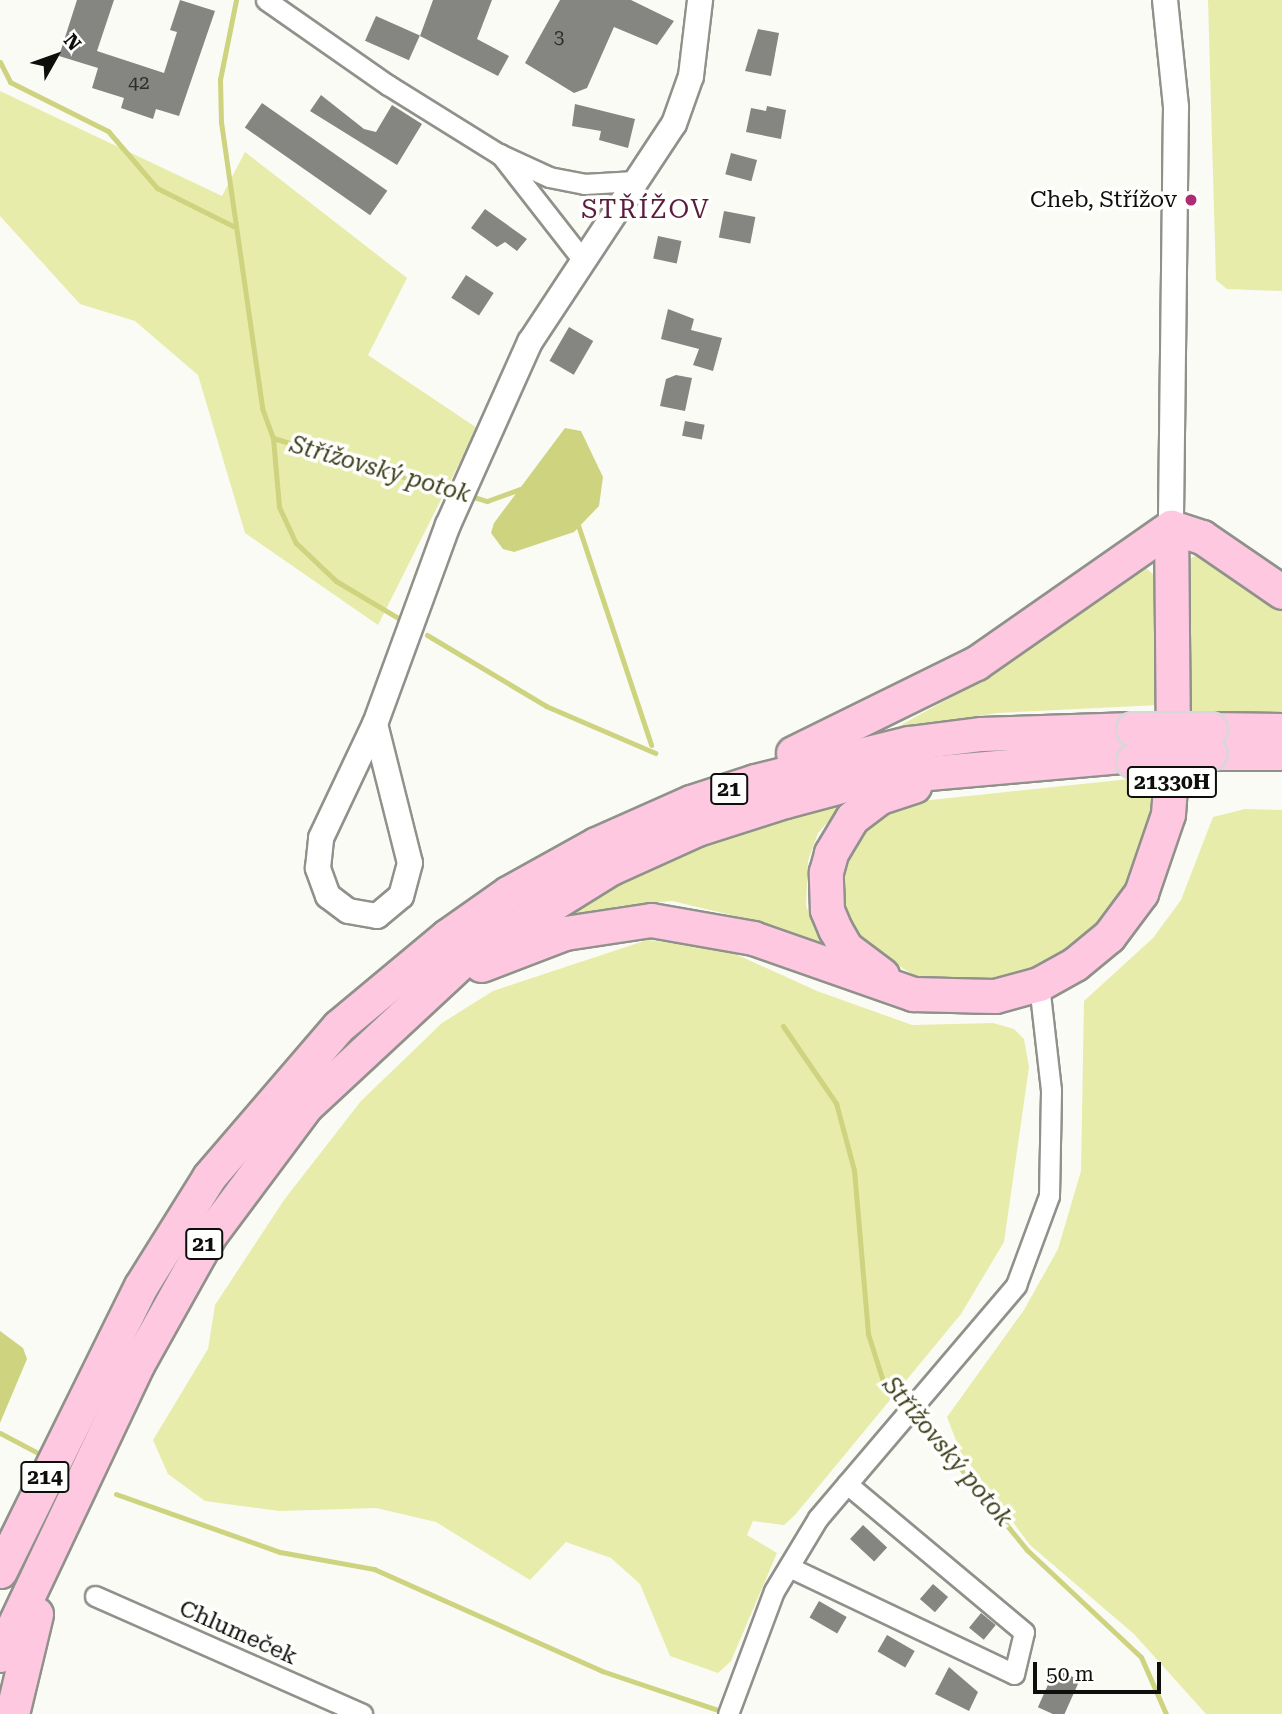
<!DOCTYPE html>
<meta charset="utf-8">
<style>
body{margin:0}
#map{position:relative;width:1282px;height:1714px;overflow:hidden;background:#fafbf5;font-family:"Roboto Serif",serif}
div>[style]{position:absolute}
[style*='--x']{left:calc(var(--x)*1px);top:calc(var(--y)*1px);width:calc(var(--w)*1px);rotate:calc(var(--a)*1deg)}
.green>*{inset:0;background:#e7ecaa}
.water>*{inset:0;background:#cdd37e}
.stream>*{height:5px;margin:-2.5px;padding:0 2.5px;transform-origin:2.5px;border-radius:2.5px;background:#cdd37e}
.building>*{inset:0;background:#858681;transform-origin:0 0}
.roads{filter:drop-shadow(2px 0 #90918b) drop-shadow(-2px 0 #90918b) drop-shadow(0 2px #90918b) drop-shadow(0 -2px #90918b)}
.minor>*{height:19px;margin:-9.5px;padding:0 9.5px;transform-origin:9.5px;border-radius:9.5px;background:#fff}
.tertiary>*{height:24px;margin:-12px;padding:0 12px;transform-origin:12px;border-radius:12px;background:#fff}
.trunk>*{height:33px;margin:-16.5px;padding:0 16.5px;transform-origin:16.5px;border-radius:16.5px;background:#fec8e0}
.bridges{filter:drop-shadow(2px 0 #d8d8d8) drop-shadow(-2px 0 #d8d8d8) drop-shadow(0 2px #d8d8d8) drop-shadow(0 -2px #d8d8d8)}
.trunk-bridge>*{height:33px;margin:-16.5px;padding:0 16.5px;transform-origin:16.5px;border-radius:16.5px;background:#fec8e0}
.dots>*{width:19px;height:19px;translate:-50% -50%;box-sizing:border-box;border:4px solid #fffffe;border-radius:50%}
span{translate:-50% -50%;white-space:nowrap;text-align:center;line-height:1.15;-webkit-text-stroke:7px #fffffe;paint-order:stroke}
.number-label{font-size:19px;color:#2c2c29}
.number-label span{-webkit-text-stroke-width:0}
.shield-label span{padding:2px 5px;background:#fffffe;border:2px solid;border-radius:5px;-webkit-text-stroke-width:0}
.shield-label{font-size:21px;color:#0e0e0c;font-weight:700}
.poi-label{font-size:23px;color:#0e0e0c}
.right{translate:-100% -50%;text-align:right}
.street-label{font-size:23px;color:#0e0e0c}
.water-label{font-size:24px;color:#3e401c;font-style:italic}
.quarter-label{font-size:26px;color:#5b1c3e;letter-spacing:2px}
.north{position:absolute;left:21px;top:21px;width:70px;height:70px;-webkit-text-stroke:5px #fffffe;paint-order:stroke;rotate:50deg;font-size:19px;font-weight:700;line-height:28px;text-align:center;color:#0e0e0c}
.north::after{content:'';display:block;margin:auto;width:24px;height:32px;background:#0e0e0c;clip-path:polygon(50% 0,100% 100%,50% 72%,0 100%)}
.scale{position:absolute;left:1033px;top:1662px;width:128px;height:32px;box-sizing:border-box;border:4px solid #0e0e0c;border-top:0;padding-left:9px;font-size:21px;line-height:24px;white-space:nowrap;color:#0e0e0c;-webkit-text-stroke:5px #fffffe;paint-order:stroke}
</style>
<div id="map">
<div class="green">
<div style="clip-path:polygon(1208px 0,1282px 0,1282px 291px,1227px 289px,1216px 280px)"></div>
<div style="clip-path:polygon(0 91px,222px 196px,245px 152px,407px 278px,368px 355px,477px 428px,378px 625px,245px 533px,198px 375px,135px 321px,80px 304px,0 216px)"></div>
<div style="clip-path:polygon(1200px 552px,1282px 609px,1282px 713px,1184px 711px,1183px 564px)"></div>
<div style="clip-path:polygon(1145px 567px,1158px 579px,1159px 705px,997px 713px,892px 730px,982px 680px,1064px 624px,1117px 579px)"></div>
<div style="clip-path:polygon(1130px 779px,1158px 786px,1129px 886px,1099px 927px,1049px 963px,993px 982px,918px 978px,859px 940px,843px 913px,839px 885px,853px 839px,902px 803px)"></div>
<div style="clip-path:polygon(848px 799px,818px 833px,808px 861px,806px 906px,822px 945px,809px 945px,757px 921px,672px 901px,619px 906px,543px 924px,677px 855px,750px 825px)"></div>
<div style="clip-path:polygon(1245px 809px,1282px 810px,1282px 1714px,1206px 1714px,1134px 1634px,1030px 1545px,960px 1451px,947px 1417px,1024px 1310px,1058px 1249px,1081px 1171px,1084px 1001px,1153px 938px,1181px 900px,1213px 817px)"></div>
<div style="clip-path:polygon(647px 940px,722px 948px,817px 991px,912px 1025px,993px 1023px,1014px 1029px,1024px 1039px,1029px 1067px,1004px 1242px,961px 1314px,795px 1515px,784px 1525px,753px 1521px,747px 1535px,777px 1553px,731px 1661px,718px 1673px,670px 1656px,640px 1584px,611px 1558px,566px 1542px,530px 1580px,436px 1522px,376px 1508px,279px 1511px,205px 1501px,168px 1474px,153px 1440px,208px 1349px,215px 1305px,284px 1200px,361px 1101px,442px 1023px,493px 991px)"></div>
</div>
<div class="water">
<div style="clip-path:polygon(565px 428px,581px 431px,603px 477px,599px 506px,574px 532px,514px 552px,503px 549px,491px 533px,494px 523px)"></div>
<div style="clip-path:polygon(0 1331px,23px 1348px,27px 1359px,0 1423px)"></div>
</div>
<div class="stream">
<div style="--x:236;--y:0;--w:81;--a:101.4"></div>
<div style="--x:220;--y:79;--w:43;--a:88.7"></div>
<div style="--x:221;--y:122;--w:289;--a:81.8"></div>
<div style="--x:262;--y:408;--w:32;--a:70"></div>
<div style="--x:273;--y:438;--w:189;--a:16.6"></div>
<div style="--x:0;--y:62;--w:22;--a:63"></div>
<div style="--x:10;--y:82;--w:110;--a:26.6"></div>
<div style="--x:108;--y:131;--w:75;--a:49.3"></div>
<div style="--x:157;--y:188;--w:85;--a:26.6"></div>
<div style="--x:273;--y:438;--w:69;--a:85"></div>
<div style="--x:279;--y:507;--w:40;--a:65"></div>
<div style="--x:296;--y:543;--w:55;--a:43.5"></div>
<div style="--x:336;--y:581;--w:78;--a:30.8"></div>
<div style="--x:467;--y:495;--w:21;--a:17"></div>
<div style="--x:487;--y:501;--w:35;--a:-20"></div>
<div style="--x:577;--y:522;--w:235;--a:71.6"></div>
<div style="--x:427;--y:635;--w:139;--a:30.8"></div>
<div style="--x:546;--y:706;--w:119;--a:23.3"></div>
<div style="--x:783;--y:1026;--w:93;--a:55.5"></div>
<div style="--x:836;--y:1103;--w:69;--a:75"></div>
<div style="--x:854;--y:1170;--w:165;--a:85.1"></div>
<div style="--x:868;--y:1334;--w:49;--a:72.3"></div>
<div style="--x:883;--y:1381;--w:33;--a:44"></div>
<div style="--x:914;--y:1411;--w:179;--a:50.9"></div>
<div style="--x:1027;--y:1550;--w:156;--a:43.2"></div>
<div style="--x:1141;--y:1657;--w:62;--a:66.3"></div>
<div style="--x:0;--y:1433;--w:41;--a:27.8"></div>
<div style="--x:116;--y:1494;--w:174;--a:19.5"></div>
<div style="--x:280;--y:1552;--w:96;--a:10.3"></div>
<div style="--x:374;--y:1569;--w:250;--a:24.1"></div>
<div style="--x:602;--y:1671;--w:129;--a:18.6"></div>
</div>
<div class="building">
<div style="clip-path:polygon(77px 0,114px 0,97px 51px,164px 73px,177px 32px,170px 30px,180px 0,215px 11px,179px 116px,156px 109px,153px 119px,121px 108px,124px 98px,92px 88px,98px 68px,59px 56px)"></div>
<div style="clip-path:polygon(433px 0,492px 0,477px 39px,509px 56px,498px 76px,420px 36px)"></div>
<div style="clip-path:polygon(560px 0,631px 0,674px 21px,657px 45px,614px 27px,587px 88px,574px 93px,525px 63px)"></div>
<div style="left:376px;top:16px;width:48px;height:27px;rotate:24deg"></div>
<div style="clip-path:polygon(758px 29px,779px 33px,771px 76px,745px 71px)"></div>
<div style="clip-path:polygon(321px 95px,364px 129px,376px 132px,392px 105px,422px 124px,397px 165px,310px 111px)"></div>
<div style="left:262px;top:103px;width:153px;height:30px;rotate:35deg"></div>
<div style="clip-path:polygon(575px 104px,635px 119px,628px 148px,599px 140px,601px 131px,572px 126px)"></div>
<div style="clip-path:polygon(767px 106px,786px 110px,781px 139px,746px 132px,751px 108px,766px 111px)"></div>
<div style="left:731px;top:153px;width:27px;height:22px;rotate:15deg"></div>
<div style="clip-path:polygon(485px 209px,527px 239px,517px 251px,505px 242px,497px 247px,471px 228px)"></div>
<div style="left:724px;top:211px;width:32px;height:27px;rotate:11deg"></div>
<div style="left:658px;top:236px;width:24px;height:23px;rotate:12deg"></div>
<div style="left:466px;top:275px;width:33px;height:27px;rotate:33deg"></div>
<div style="clip-path:polygon(668px 309px,694px 319px,691px 330px,722px 338px,713px 371px,693px 365px,699px 349px,661px 339px)"></div>
<div style="left:569px;top:327px;width:28px;height:39px;rotate:30deg"></div>
<div style="clip-path:polygon(676px 375px,692px 378px,685px 411px,660px 406px,666px 379px)"></div>
<div style="left:685px;top:421px;width:20px;height:15px;rotate:11deg"></div>
<div style="left:863px;top:1525px;width:33px;height:19px;rotate:43deg"></div>
<div style="left:933px;top:1584px;width:20px;height:20px;rotate:41deg"></div>
<div style="left:819px;top:1601px;width:32px;height:19px;rotate:30deg"></div>
<div style="left:981px;top:1613px;width:19px;height:19px;rotate:39deg"></div>
<div style="left:887px;top:1635px;width:32px;height:19px;rotate:30deg"></div>
<div style="clip-path:polygon(949px 1667px,978px 1692px,969px 1711px,935px 1694px)"></div>
<div style="left:1055px;top:1669px;width:27px;height:42px;rotate:24deg"></div>
</div>
<div class="roads">
<div class="minor">
<div style="--x:266;--y:0;--w:149;--a:34.9"></div>
<div style="--x:388;--y:85;--w:131;--a:31.9"></div>
<div style="--x:499;--y:154;--w:55;--a:24.7"></div>
<div style="--x:549;--y:177;--w:36;--a:11"></div>
<div style="--x:584;--y:184;--w:51;--a:-3.4"></div>
<div style="--x:500;--y:154;--w:133;--a:52"></div>
<div style="--x:789;--y:1567;--w:249;--a:25.4"></div>
<div style="--x:1014;--y:1674;--w:43;--a:-76.6"></div>
<div style="--x:1024;--y:1632;--w:231;--a:-140.1"></div>
<div style="--x:95;--y:1596;--w:292;--a:23.8"></div>
<div style="--x:728;--y:1714;--w:131;--a:-69.5"></div>
<div style="--x:774;--y:1591;--w:85;--a:-58.9"></div>
<div style="--x:818;--y:1518;--w:306;--a:-49.6"></div>
<div style="--x:1016;--y:1285;--w:95;--a:-69.7"></div>
<div style="--x:1049;--y:1196;--w:106;--a:-88.9"></div>
<div style="--x:1051;--y:1090;--w:107;--a:-96.5"></div>
</div>
<div class="tertiary">
<div style="--x:1165;--y:0;--w:108;--a:84.1"></div>
<div style="--x:1176;--y:107;--w:420;--a:90.7"></div>
<div style="--x:375;--y:724;--w:143;--a:75.9"></div>
<div style="--x:410;--y:863;--w:34;--a:105"></div>
<div style="--x:401;--y:896;--w:31;--a:140"></div>
<div style="--x:377;--y:916;--w:29;--a:-170"></div>
<div style="--x:348;--y:911;--w:25;--a:-143"></div>
<div style="--x:328;--y:896;--w:30;--a:-110"></div>
<div style="--x:318;--y:868;--w:30;--a:-84"></div>
<div style="--x:321;--y:838;--w:126;--a:-64.7"></div>
<div style="--x:375;--y:724;--w:212;--a:-69.9"></div>
<div style="--x:448;--y:525;--w:201;--a:-65.9"></div>
<div style="--x:530;--y:342;--w:261;--a:-56.6"></div>
<div style="--x:674;--y:124;--w:51;--a:-70.5"></div>
<div style="--x:691;--y:76;--w:77;--a:-83.2"></div>
</div>
<div class="trunk">
<div style="--x:1171;--y:527;--w:33;--a:18"></div>
<div style="--x:1202;--y:537;--w:97;--a:34.5"></div>
<div style="--x:1210;--y:729;--w:72;--a:0.8"></div>
<div style="--x:793;--y:753;--w:204;--a:-26.2"></div>
<div style="--x:976;--y:663;--w:238;--a:-34.9"></div>
<div style="--x:1210;--y:753;--w:72;--a:0"></div>
<div style="--x:481;--y:965;--w:90;--a:-20.9"></div>
<div style="--x:565;--y:933;--w:87;--a:-8.6"></div>
<div style="--x:651;--y:920;--w:104;--a:10"></div>
<div style="--x:753;--y:938;--w:170;--a:19.3"></div>
<div style="--x:913;--y:994;--w:82;--a:1.4"></div>
<div style="--x:995;--y:996;--w:46;--a:-15.3"></div>
<div style="--x:1039;--y:984;--w:41;--a:-29.1"></div>
<div style="--x:1075;--y:964;--w:44;--a:-39.5"></div>
<div style="--x:1109;--y:936;--w:54;--a:-53.3"></div>
<div style="--x:1141;--y:893;--w:83;--a:-71.1"></div>
<div style="--x:1168;--y:814;--w:67;--a:-85.7"></div>
<div style="--x:1173;--y:747;--w:220;--a:-90.5"></div>
<div style="--x:882;--y:975;--w:45;--a:-143.1"></div>
<div style="--x:846;--y:948;--w:22;--a:-120"></div>
<div style="--x:835;--y:929;--w:21;--a:-113"></div>
<div style="--x:827;--y:910;--w:38;--a:-92"></div>
<div style="--x:826;--y:872;--w:20;--a:-75"></div>
<div style="--x:831;--y:853;--w:41;--a:-59"></div>
<div style="--x:852;--y:818;--w:35;--a:-37"></div>
<div style="--x:880;--y:797;--w:36;--a:-18"></div>
<div style="--x:0;--y:1571;--w:318;--a:-63.7"></div>
<div style="--x:141;--y:1286;--w:128;--a:-58"></div>
<div style="--x:209;--y:1177;--w:199;--a:-49.3"></div>
<div style="--x:339;--y:1026;--w:141;--a:-39.8"></div>
<div style="--x:447;--y:936;--w:75;--a:-35.2"></div>
<div style="--x:508;--y:893;--w:101;--a:-29.1"></div>
<div style="--x:596;--y:844;--w:104;--a:-23.9"></div>
<div style="--x:691;--y:802;--w:67;--a:-18.2"></div>
<div style="--x:755;--y:781;--w:159;--a:-13.9"></div>
<div style="--x:909;--y:743;--w:73;--a:-7.1"></div>
<div style="--x:981;--y:734;--w:152;--a:-1.9"></div>
<div style="--x:0;--y:1655;--w:321;--a:-64.7"></div>
<div style="--x:137;--y:1365;--w:148;--a:-60.8"></div>
<div style="--x:209;--y:1236;--w:162;--a:-53.3"></div>
<div style="--x:306;--y:1106;--w:216;--a:-42.9"></div>
<div style="--x:464;--y:959;--w:173;--a:-31.8"></div>
<div style="--x:611;--y:868;--w:94;--a:-24.4"></div>
<div style="--x:697;--y:829;--w:92;--a:-17.7"></div>
<div style="--x:785;--y:801;--w:89;--a:-15"></div>
<div style="--x:871;--y:778;--w:263;--a:-5"></div>
<div style="--x:12;--y:1714;--w:103;--a:-76.5"></div>
</div>
</div>
<div class="bridges">
<div class="trunk-bridge">
<div style="--x:1133;--y:729;--w:77;--a:0"></div>
<div style="--x:1133;--y:761;--w:77;--a:-5.9"></div>
</div>
</div>
<div class="dots">
<div style="left:1191px;top:200px;background:#ae2c76"></div>
</div>
<div class="number-label">
<span style="left:559px;top:37px">3</span>
<span style="left:139px;top:83px">42</span>
</div>
<div class="shield-label">
<span style="left:1172px;top:782px">21330H</span>
<span style="left:729px;top:789px">21</span>
<span style="left:204px;top:1244px">21</span>
<span style="left:45px;top:1477px">214</span>
</div>
<div class="poi-label">
<span class="right" style="left:1177px;top:200px">Cheb, Střížov</span>
</div>
<div class="street-label">
<span style="left:238px;top:1633px;rotate:24deg">Chlumeček</span>
</div>
<div class="water-label">
<span style="left:380px;top:470px;rotate:16deg">Střížovský potok</span>
<span style="left:947px;top:1452px;rotate:50deg">Střížovský potok</span>
</div>
<div class="quarter-label">
<span style="left:646px;top:210px">STŘÍŽOV</span>
</div>
<div class="north">N</div>
<div class="scale">50 m</div>
</div>
